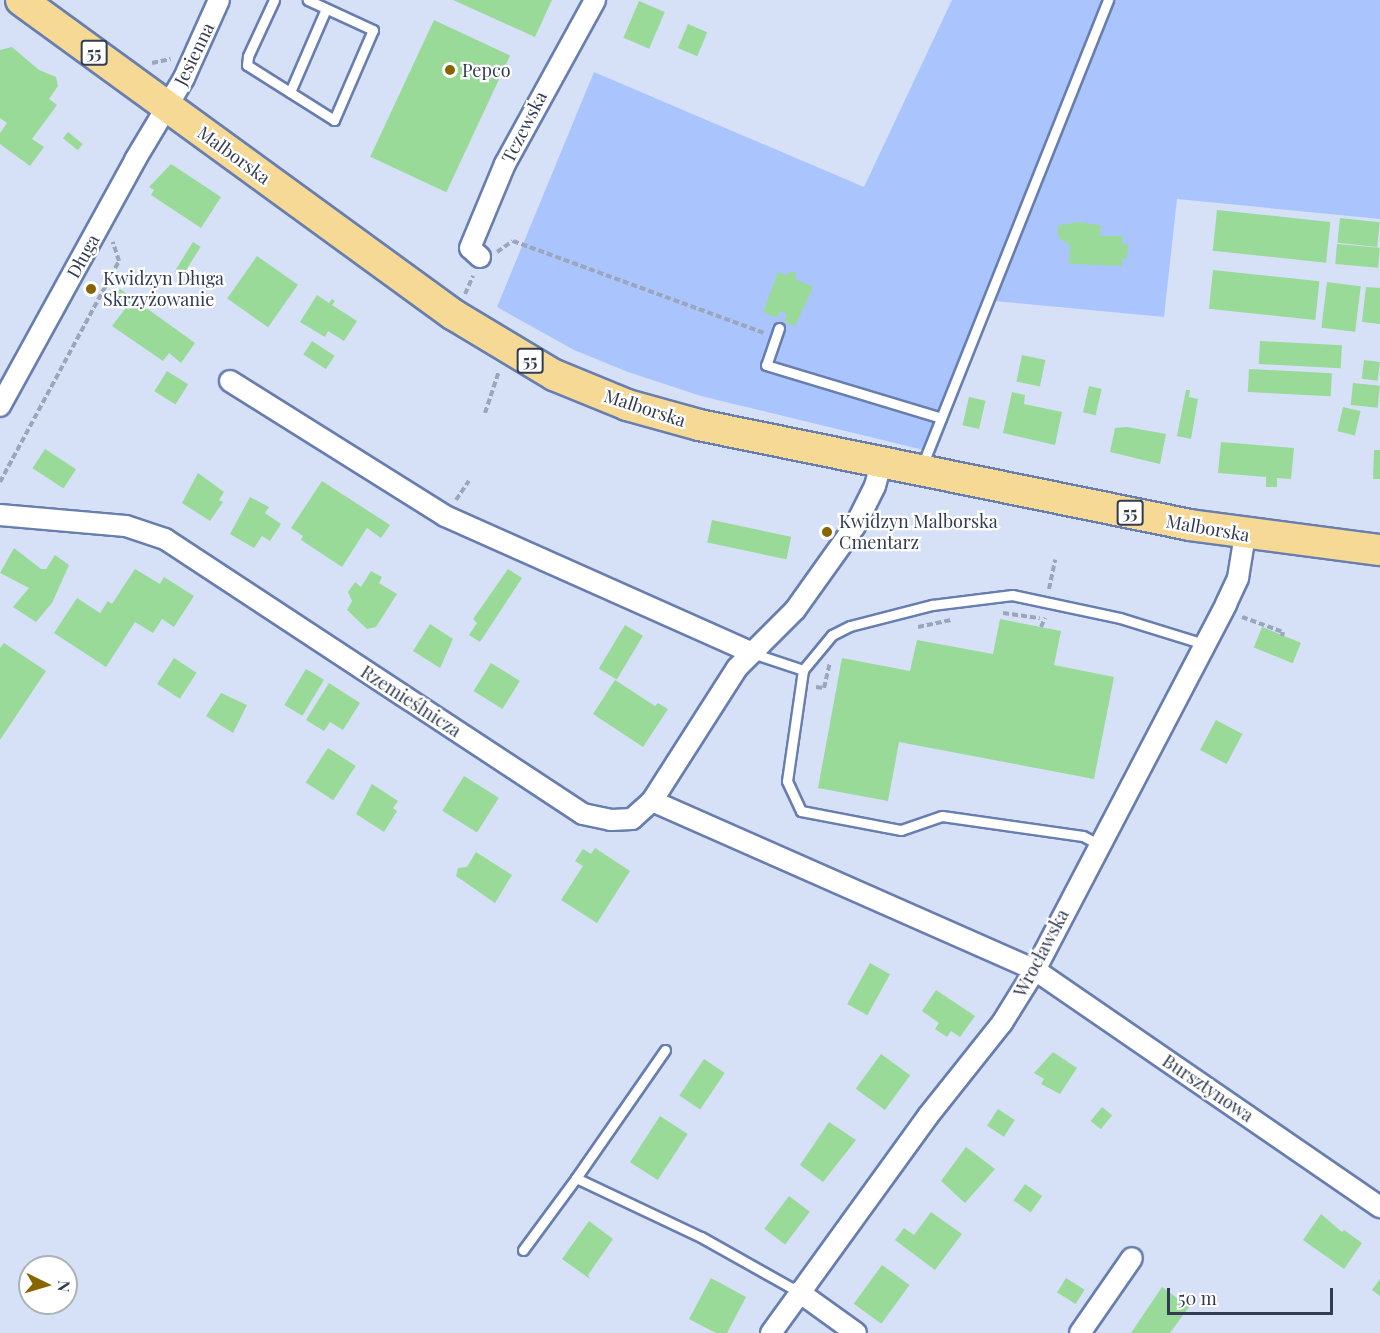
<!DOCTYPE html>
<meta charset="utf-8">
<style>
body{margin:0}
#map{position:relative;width:1380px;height:1333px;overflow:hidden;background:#d6e1f7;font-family:"Playfair Display",serif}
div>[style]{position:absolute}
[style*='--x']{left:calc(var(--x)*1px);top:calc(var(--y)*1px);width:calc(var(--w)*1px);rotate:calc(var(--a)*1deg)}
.green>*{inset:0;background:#aac5fd}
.building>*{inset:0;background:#99da99;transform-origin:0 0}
.path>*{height:4px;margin-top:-2px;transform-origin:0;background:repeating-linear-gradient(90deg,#9ba5bb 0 6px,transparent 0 9px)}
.roads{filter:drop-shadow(2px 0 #677eaf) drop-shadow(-2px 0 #677eaf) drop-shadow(0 2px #677eaf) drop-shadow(0 -2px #677eaf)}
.lane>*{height:9px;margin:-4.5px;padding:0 4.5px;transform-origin:4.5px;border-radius:4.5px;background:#fff}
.street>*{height:20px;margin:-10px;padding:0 10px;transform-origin:10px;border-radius:10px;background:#fff}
.primary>*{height:30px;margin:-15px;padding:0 15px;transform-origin:15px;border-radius:15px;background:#f7d996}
.dots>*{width:16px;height:16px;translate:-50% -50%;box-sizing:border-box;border:3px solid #fff;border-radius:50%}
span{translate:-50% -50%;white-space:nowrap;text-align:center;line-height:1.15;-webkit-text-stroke:4.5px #fff;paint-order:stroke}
.shield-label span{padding:2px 4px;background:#fff;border:2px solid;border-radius:4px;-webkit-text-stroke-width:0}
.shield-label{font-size:16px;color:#313b51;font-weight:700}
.street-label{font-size:18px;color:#313b51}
.poi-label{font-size:18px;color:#313b51}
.left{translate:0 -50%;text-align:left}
.north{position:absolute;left:18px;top:1255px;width:60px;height:60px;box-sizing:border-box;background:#fff;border:2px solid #adb1b9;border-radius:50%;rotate:95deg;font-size:16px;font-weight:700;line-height:24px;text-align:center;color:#313b51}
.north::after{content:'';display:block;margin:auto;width:21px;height:27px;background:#886501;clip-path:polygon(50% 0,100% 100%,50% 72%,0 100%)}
.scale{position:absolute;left:1167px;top:1288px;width:166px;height:27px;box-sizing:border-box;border:3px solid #313b51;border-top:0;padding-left:8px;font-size:18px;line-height:21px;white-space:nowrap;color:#313b51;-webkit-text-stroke:4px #fff;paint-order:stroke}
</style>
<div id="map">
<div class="green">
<div style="clip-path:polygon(952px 0,1380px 0,1380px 219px,1177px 199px,1164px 317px,994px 301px,936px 453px,701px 396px,628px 372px,574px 350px,497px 307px,594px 72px,864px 187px)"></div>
</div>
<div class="building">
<div style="clip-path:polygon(453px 0,552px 0,535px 37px)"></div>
<div style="left:639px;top:1px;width:28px;height:40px;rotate:23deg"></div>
<div style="left:434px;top:20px;width:84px;height:151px;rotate:25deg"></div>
<div style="left:688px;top:24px;width:21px;height:26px;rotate:23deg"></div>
<div style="clip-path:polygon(12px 47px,39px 70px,56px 77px,58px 86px,49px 99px,57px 105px,32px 139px,44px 147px,30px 166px,0 144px,0 133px,7px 123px,0 118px,0 50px)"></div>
<div style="left:68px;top:132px;width:19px;height:8px;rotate:39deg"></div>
<div style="clip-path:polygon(171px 164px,221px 197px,201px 228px,151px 195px,154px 190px,149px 187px)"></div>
<div style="left:1217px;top:210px;width:114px;height:41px;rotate:6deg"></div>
<div style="left:1340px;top:218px;width:40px;height:25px;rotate:6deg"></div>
<div style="clip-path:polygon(1077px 222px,1101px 225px,1100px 236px,1123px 236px,1122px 244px,1128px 244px,1127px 259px,1122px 258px,1122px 266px,1069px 264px,1070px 245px,1059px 238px,1057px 226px)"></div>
<div style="left:193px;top:242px;width:9px;height:35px;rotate:32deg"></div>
<div style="left:1337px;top:244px;width:43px;height:20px;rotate:5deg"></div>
<div style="left:257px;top:256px;width:50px;height:52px;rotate:35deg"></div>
<div style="left:1213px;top:270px;width:107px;height:39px;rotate:6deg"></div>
<div style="clip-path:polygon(789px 271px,797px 274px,795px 279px,813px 287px,795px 326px,784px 321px,787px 314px,780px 311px,777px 318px,763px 312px,778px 272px,787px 276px)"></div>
<div style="left:1327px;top:282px;width:34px;height:46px;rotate:7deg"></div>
<div style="clip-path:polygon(1366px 287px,1380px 288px,1380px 324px,1362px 322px)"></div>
<div style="clip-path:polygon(120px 289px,195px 343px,181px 363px,169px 353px,163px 361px,112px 326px,125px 309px,112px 301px)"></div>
<div style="clip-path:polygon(317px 295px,329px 303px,332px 299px,335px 301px,332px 305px,357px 321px,344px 341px,328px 331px,325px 337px,300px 322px)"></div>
<div style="left:312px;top:341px;width:27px;height:16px;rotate:33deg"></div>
<div style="left:1260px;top:341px;width:82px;height:23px;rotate:3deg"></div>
<div style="left:1022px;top:355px;width:24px;height:27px;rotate:12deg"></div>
<div style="left:1364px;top:360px;width:16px;height:19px;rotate:7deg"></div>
<div style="left:1249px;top:369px;width:83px;height:23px;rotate:3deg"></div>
<div style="left:167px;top:371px;width:25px;height:24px;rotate:32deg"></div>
<div style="left:1353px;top:383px;width:27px;height:22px;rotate:6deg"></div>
<div style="left:1089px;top:386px;width:13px;height:27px;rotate:13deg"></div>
<div style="clip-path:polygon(1186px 390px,1190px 390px,1189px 397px,1198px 399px,1191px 439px,1177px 436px)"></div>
<div style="clip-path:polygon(1012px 392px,1025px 395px,1024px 404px,1062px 412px,1055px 445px,1003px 433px)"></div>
<div style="left:969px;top:397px;width:17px;height:29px;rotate:13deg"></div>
<div style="left:1343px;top:407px;width:18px;height:25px;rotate:13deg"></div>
<div style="clip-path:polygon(1127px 427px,1166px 434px,1160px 464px,1110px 452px,1115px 428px)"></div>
<div style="clip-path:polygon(1221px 442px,1294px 448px,1291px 479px,1277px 478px,1277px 487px,1266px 487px,1266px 477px,1218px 473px)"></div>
<div style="left:45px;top:449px;width:37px;height:23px;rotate:33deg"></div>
<div style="clip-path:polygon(1374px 450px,1380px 450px,1380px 479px,1373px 479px)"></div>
<div style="clip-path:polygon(198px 473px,224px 492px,219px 500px,223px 502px,210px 521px,182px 503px)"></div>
<div style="clip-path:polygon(322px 481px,390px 525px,381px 538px,367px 528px,342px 567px,301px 540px,303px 536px,291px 528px)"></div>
<div style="clip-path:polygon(250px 497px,269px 507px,265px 513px,281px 524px,270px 541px,262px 536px,254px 548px,230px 534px)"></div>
<div style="left:712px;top:520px;width:81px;height:23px;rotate:12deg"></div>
<div style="clip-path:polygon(14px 548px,41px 569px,46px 569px,55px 555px,69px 565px,52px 603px,36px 622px,13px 607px,29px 588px,0 573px)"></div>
<div style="clip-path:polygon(135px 569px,160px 584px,164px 577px,194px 596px,174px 627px,162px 619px,153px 633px,135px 622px,106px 667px,54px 633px,77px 598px,100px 613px,108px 601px,112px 604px)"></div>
<div style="clip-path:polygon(508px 569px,522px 578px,480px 642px,469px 635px,477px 623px,473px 619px)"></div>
<div style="clip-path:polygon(371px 571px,382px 577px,379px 583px,397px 594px,376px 627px,367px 629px,347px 610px,352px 601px,348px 592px,355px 582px,361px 587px)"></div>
<div style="clip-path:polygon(1000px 619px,1061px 631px,1054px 665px,1114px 677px,1094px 779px,899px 742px,888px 801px,818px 788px,842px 658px,910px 671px,917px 640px,993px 654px)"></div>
<div style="clip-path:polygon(430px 624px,453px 639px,440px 668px,413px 651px)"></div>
<div style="left:625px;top:625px;width:21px;height:51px;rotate:31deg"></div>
<div style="left:1262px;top:627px;width:42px;height:22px;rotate:22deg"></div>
<div style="clip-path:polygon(4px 643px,46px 671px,0 740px,0 648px)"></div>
<div style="left:174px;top:658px;width:27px;height:31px;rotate:33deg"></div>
<div style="left:491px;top:663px;width:34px;height:33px;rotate:32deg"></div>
<div style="left:306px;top:669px;width:21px;height:42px;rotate:31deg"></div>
<div style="clip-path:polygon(615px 680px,655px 706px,658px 703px,668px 709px,643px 747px,593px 714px)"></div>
<div style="clip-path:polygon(329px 683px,360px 703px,343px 730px,330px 722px,324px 731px,306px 720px)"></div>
<div style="clip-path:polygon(221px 693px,247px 705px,233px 733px,206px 716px)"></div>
<div style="left:1216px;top:720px;width:30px;height:34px;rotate:28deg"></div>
<div style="left:328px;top:748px;width:33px;height:41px;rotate:33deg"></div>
<div style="left:464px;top:776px;width:41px;height:41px;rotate:32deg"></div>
<div style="clip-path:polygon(372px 784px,398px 801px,393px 808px,397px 811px,384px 832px,356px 814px)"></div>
<div style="clip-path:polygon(595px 848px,630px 871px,597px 923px,561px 900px,583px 866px,575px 861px,583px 849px,591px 854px)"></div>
<div style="clip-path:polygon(476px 852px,512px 875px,495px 903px,456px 876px,458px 868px,467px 867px)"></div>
<div style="left:870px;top:963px;width:23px;height:47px;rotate:29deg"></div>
<div style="clip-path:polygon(936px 990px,975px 1016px,960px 1037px,951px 1031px,947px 1037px,935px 1029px,939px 1023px,922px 1011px)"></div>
<div style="clip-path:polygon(1053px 1052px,1077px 1068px,1060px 1094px,1041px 1084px,1044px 1079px,1034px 1073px)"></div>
<div style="left:881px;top:1054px;width:36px;height:43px;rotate:36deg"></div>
<div style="left:704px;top:1059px;width:25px;height:44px;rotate:34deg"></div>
<div style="left:1102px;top:1107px;width:13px;height:18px;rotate:39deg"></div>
<div style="left:998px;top:1109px;width:20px;height:20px;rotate:33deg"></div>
<div style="left:660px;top:1116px;width:33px;height:55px;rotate:33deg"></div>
<div style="clip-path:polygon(829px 1122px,856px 1140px,823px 1182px,800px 1165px)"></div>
<div style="clip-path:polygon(966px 1147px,995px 1169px,965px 1203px,941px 1181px)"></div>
<div style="left:1025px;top:1184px;width:21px;height:20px;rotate:35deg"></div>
<div style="left:789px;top:1196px;width:26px;height:41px;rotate:37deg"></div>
<div style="clip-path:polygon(931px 1212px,962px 1234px,935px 1270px,895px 1240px,904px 1228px,914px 1235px)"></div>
<div style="clip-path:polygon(1321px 1214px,1342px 1232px,1344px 1230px,1362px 1243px,1344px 1269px,1303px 1240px)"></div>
<div style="clip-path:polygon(589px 1221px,613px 1239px,588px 1275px,590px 1279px,562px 1259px)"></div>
<div style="left:882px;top:1265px;width:34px;height:48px;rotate:36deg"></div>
<div style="clip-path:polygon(711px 1278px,746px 1297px,727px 1333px,716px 1333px,689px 1319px)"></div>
<div style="left:1066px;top:1278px;width:22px;height:17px;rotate:32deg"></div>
<div style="clip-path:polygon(1380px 1279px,1380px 1296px,1372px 1290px)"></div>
<div style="clip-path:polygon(1162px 1287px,1189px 1307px,1170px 1333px,1131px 1333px)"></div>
</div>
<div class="path">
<div style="--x:152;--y:63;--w:19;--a:-12"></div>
<div style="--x:497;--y:252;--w:19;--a:-35"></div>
<div style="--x:513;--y:241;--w:267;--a:20.1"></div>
<div style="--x:465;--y:294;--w:20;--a:-66"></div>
<div style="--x:485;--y:413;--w:44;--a:-71.6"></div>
<div style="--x:0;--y:482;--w:251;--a:-61.7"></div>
<div style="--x:119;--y:261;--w:20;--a:-108"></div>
<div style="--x:456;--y:500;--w:23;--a:-56"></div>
<div style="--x:1049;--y:589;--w:30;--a:-78"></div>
<div style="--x:1003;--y:613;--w:37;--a:8"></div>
<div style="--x:1242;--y:617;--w:44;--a:20.1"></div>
<div style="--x:1283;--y:632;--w:4;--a:104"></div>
<div style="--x:918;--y:627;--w:35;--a:-12"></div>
<div style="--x:1041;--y:627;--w:10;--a:-66"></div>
<div style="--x:816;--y:687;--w:8;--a:7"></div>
<div style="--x:824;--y:688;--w:26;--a:-77"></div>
</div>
<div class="roads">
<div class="lane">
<div style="--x:274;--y:0;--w:62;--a:114.9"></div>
<div style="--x:248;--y:56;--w:9;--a:96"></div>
<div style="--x:247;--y:65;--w:103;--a:32.3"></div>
<div style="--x:334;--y:120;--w:98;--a:-66.6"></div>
<div style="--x:373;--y:30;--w:72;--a:-155.2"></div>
<div style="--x:290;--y:92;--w:90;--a:-66.6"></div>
<div style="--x:779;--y:328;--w:39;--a:109"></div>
<div style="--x:766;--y:365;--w:183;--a:16.8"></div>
<div style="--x:922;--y:466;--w:502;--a:-68.24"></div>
<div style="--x:752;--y:653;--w:54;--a:18.4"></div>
<div style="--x:803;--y:670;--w:45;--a:-50.4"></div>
<div style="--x:832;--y:635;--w:20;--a:-27"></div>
<div style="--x:850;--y:626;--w:85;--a:-14.4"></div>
<div style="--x:932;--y:605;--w:81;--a:-7.1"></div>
<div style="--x:1012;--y:595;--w:110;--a:12"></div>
<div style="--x:1120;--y:618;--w:88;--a:17.2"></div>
<div style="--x:803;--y:670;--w:112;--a:98.2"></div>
<div style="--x:787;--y:781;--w:33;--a:65"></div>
<div style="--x:801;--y:811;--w:102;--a:10.8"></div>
<div style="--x:901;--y:830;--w:43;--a:-18.9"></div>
<div style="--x:942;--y:816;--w:142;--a:8.1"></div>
<div style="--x:1083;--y:836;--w:17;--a:28"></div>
<div style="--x:665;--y:1050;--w:156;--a:124.8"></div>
<div style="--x:576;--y:1178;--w:138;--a:25.3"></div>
<div style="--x:701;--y:1237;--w:112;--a:29.3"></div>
<div style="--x:523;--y:1250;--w:89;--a:-53.6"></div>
</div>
<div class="street">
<div style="--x:480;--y:257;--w:13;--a:-138"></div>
<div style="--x:470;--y:248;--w:91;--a:-67.4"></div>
<div style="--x:505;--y:164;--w:187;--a:-61.2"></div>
<div style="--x:230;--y:381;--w:254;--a:32.1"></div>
<div style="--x:445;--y:516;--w:335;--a:24"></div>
<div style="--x:0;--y:406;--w:281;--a:-61.2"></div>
<div style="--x:135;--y:160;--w:96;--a:-59.1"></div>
<div style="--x:184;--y:78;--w:85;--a:-65.8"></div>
<div style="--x:0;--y:515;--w:126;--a:5"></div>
<div style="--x:126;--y:526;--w:41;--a:18.4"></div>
<div style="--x:165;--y:539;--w:500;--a:33.34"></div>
<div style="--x:583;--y:814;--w:29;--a:12"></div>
<div style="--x:611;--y:820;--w:21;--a:-3"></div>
<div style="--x:632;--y:819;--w:27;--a:-42"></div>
<div style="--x:652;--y:801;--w:158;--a:-57.4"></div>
<div style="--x:737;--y:668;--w:82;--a:-45"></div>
<div style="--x:795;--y:610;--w:103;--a:-54.5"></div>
<div style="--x:855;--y:526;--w:45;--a:-63.4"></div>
<div style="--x:875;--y:486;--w:24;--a:-75"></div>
<div style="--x:652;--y:801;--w:419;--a:23.8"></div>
<div style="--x:1035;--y:970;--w:419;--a:34.5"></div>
<div style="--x:799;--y:1292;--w:70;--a:35.7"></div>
<div style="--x:771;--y:1333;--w:268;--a:-54.1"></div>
<div style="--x:928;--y:1116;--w:119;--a:-51.5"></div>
<div style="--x:1002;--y:1023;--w:62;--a:-58.1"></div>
<div style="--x:1035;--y:970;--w:413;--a:-62.4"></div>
<div style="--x:1226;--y:604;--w:29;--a:-65"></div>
<div style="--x:1238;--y:578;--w:44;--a:-80.8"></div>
<div style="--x:1080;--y:1333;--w:91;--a:-55.3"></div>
</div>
<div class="primary">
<div style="--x:21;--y:0;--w:535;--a:36.04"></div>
<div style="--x:454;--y:315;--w:117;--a:31"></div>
<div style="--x:554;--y:375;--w:79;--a:22.3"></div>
<div style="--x:627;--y:405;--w:75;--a:15.5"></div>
<div style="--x:699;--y:425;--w:501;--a:11.51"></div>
<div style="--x:1190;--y:525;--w:192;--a:7.5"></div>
</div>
</div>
<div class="dots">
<div style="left:450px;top:70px;background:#886501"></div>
<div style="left:91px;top:289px;background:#886501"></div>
<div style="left:827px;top:532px;background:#886501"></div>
</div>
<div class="shield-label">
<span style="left:94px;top:53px">55</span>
<span style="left:530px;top:361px">55</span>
<span style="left:1130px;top:513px">55</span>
</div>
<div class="street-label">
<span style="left:194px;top:54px;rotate:-64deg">Jesienna</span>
<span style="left:524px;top:127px;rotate:-63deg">Tczewska</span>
<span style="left:234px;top:155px;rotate:36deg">Malborska</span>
<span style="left:83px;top:256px;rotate:-61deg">Długa</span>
<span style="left:645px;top:408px;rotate:18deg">Malborska</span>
<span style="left:1208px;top:528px;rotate:10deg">Malborska</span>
<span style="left:411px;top:701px;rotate:33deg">Rzemieślnicza</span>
<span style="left:1041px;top:953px;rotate:-62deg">Wrocławska</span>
<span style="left:1208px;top:1088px;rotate:34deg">Bursztynowa</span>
</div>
<div class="poi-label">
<span class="left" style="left:462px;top:70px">Pepco</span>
<span class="left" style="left:103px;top:289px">Kwidzyn Długa<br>Skrzyżowanie</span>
<span class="left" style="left:839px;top:532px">Kwidzyn Malborska<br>Cmentarz</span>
</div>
<div class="north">N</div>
<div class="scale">50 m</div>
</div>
